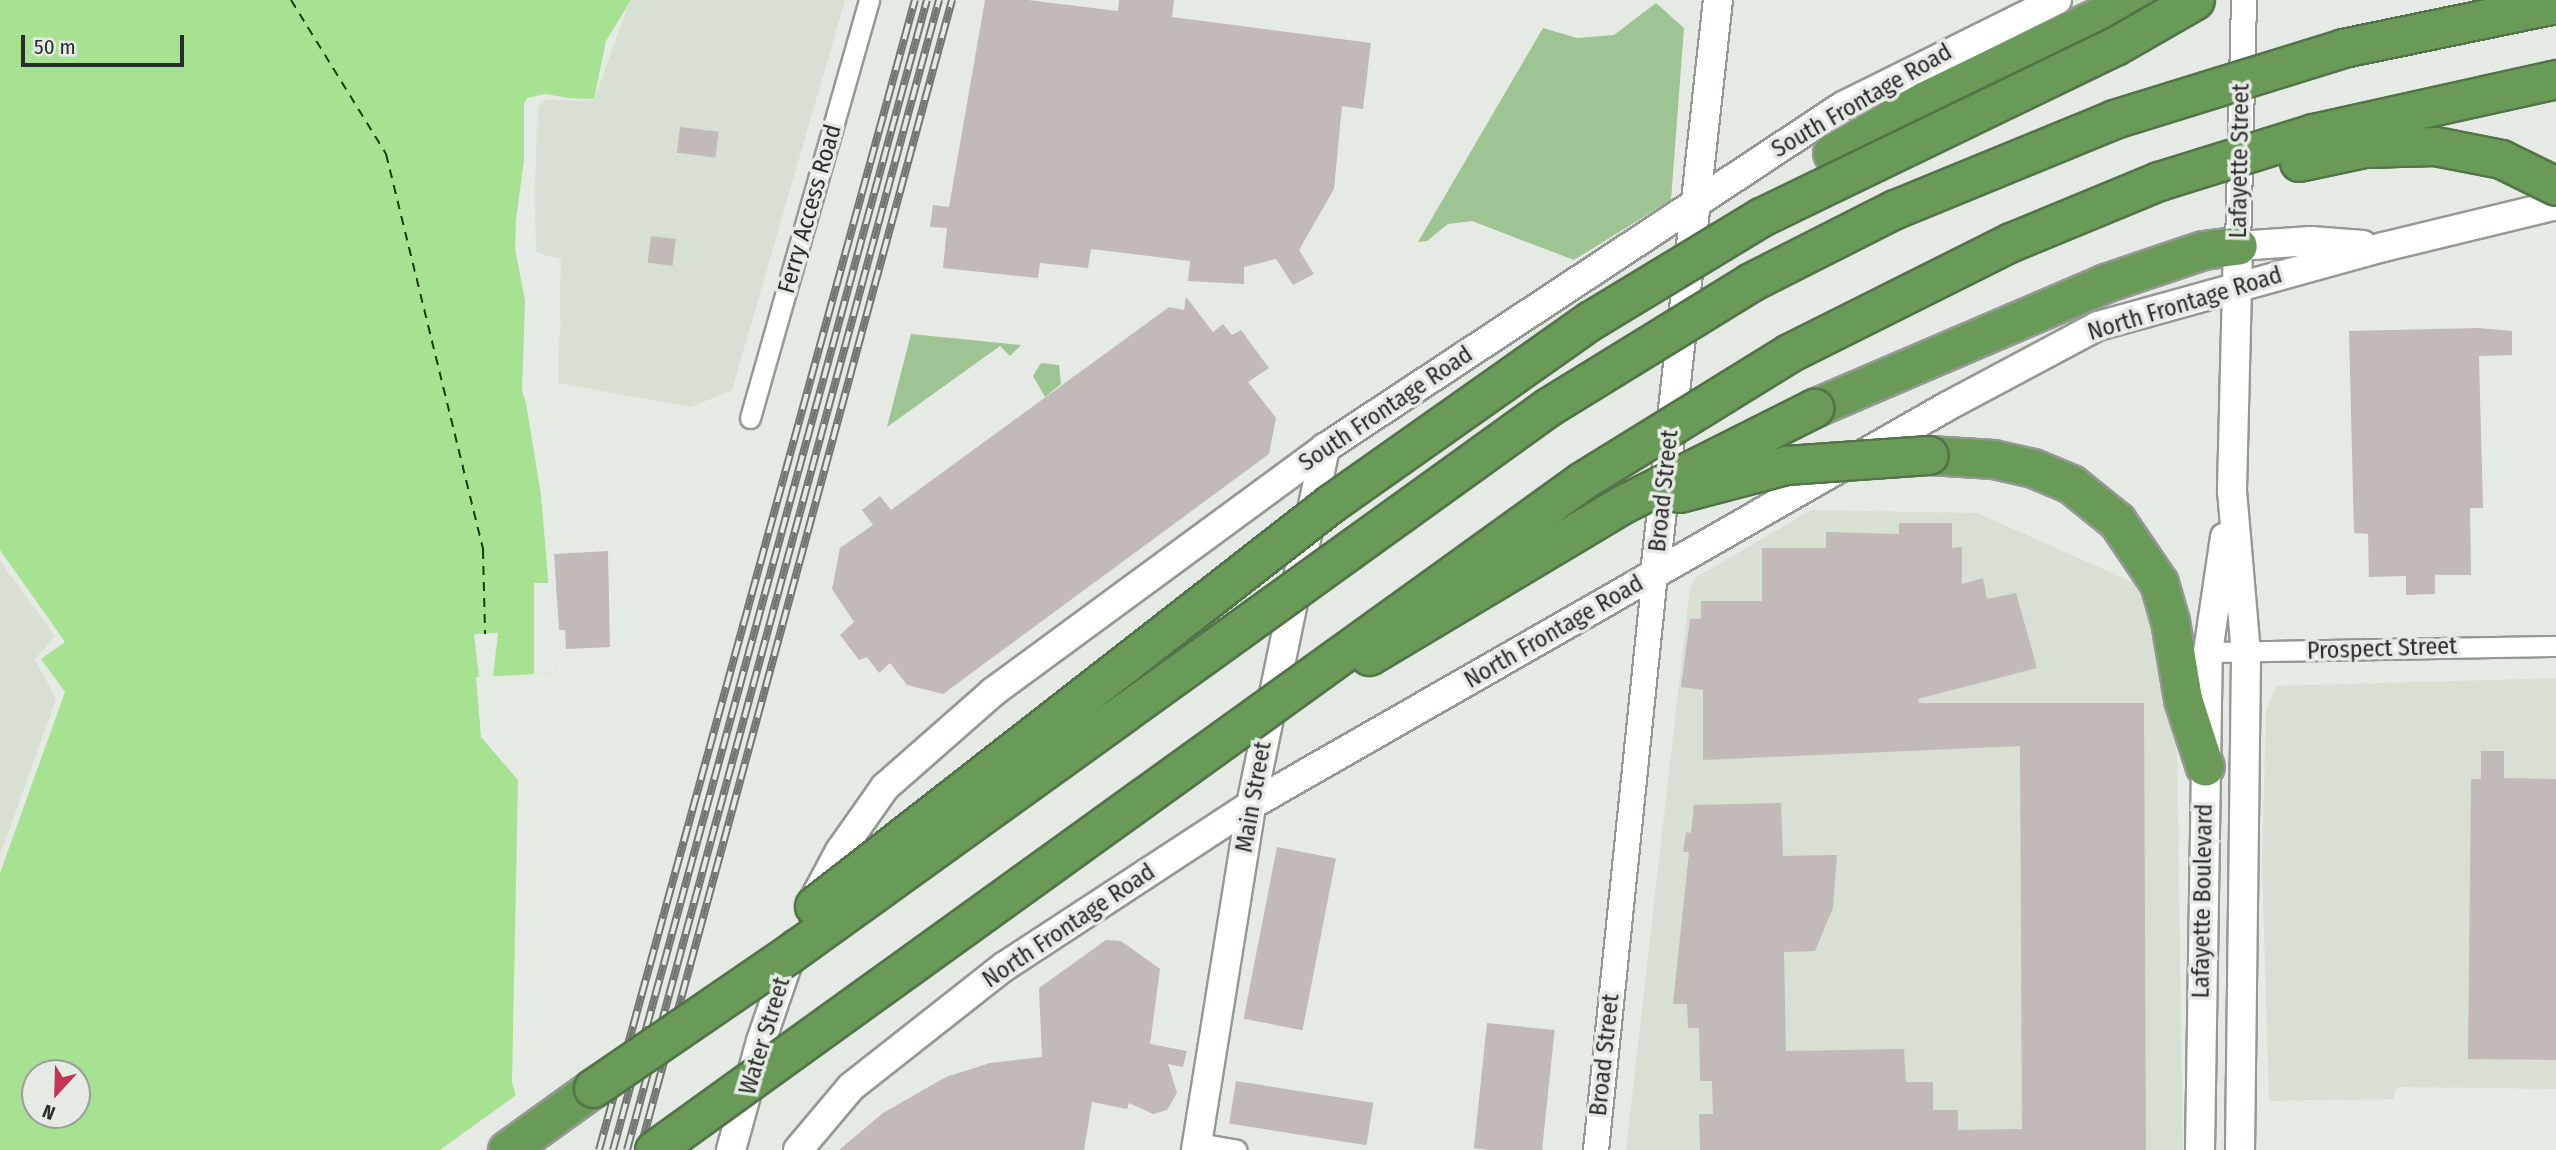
<!DOCTYPE html>
<style>
body{margin:0}
#map{position:relative;width:2556px;height:1150px;overflow:hidden;background:#e5eae4;font-family:"Fira Sans Condensed",sans-serif}
div>[style]{position:absolute}
[style*='--x']{left:calc(var(--x)*1px);top:calc(var(--y)*1px);width:calc(var(--w)*1px);rotate:calc(var(--a)*1deg)}
.built>*{inset:0;background:#d7e0d3}
.green>*{inset:0;background:#9fc494}
.water>*{inset:0;background:#a6e292}
.pier>*{inset:0;background:#e5eae4}
.ferry>*{height:2px;margin-top:-1px;transform-origin:0;background:repeating-linear-gradient(90deg,#173d06 0 9px,transparent 0 16px)}
.building>*{inset:0;background:#c2b9b9;transform-origin:0 0}
.roads{filter:drop-shadow(2px 0 #949993) drop-shadow(-2px 0 #949993) drop-shadow(0 2px #949993) drop-shadow(0 -2px #949993)}
.minor>*{height:19px;margin:-9.5px;padding:0 9.5px;transform-origin:9.5px;border-radius:9.5px;background:#fff}
.tertiary>*{height:24px;margin:-12px;padding:0 12px;transform-origin:12px;border-radius:12px;background:#fff}
.secondary>*{height:28px;margin:-14px;padding:0 14px;transform-origin:14px;border-radius:14px;background:#fff}
.motorway>*{height:37px;margin:-18.5px;padding:0 18.5px;transform-origin:18.5px;border-radius:18.5px;background:#699a58}
.rail>*{height:8px;margin-top:-4px;transform-origin:0;background:repeating-linear-gradient(90deg,#e5eae4 0 16px,#737772 0 32px);box-sizing:border-box;border-block:2px solid #737772}
.bridges{filter:drop-shadow(2px 0 #537448) drop-shadow(-2px 0 #537448) drop-shadow(0 2px #537448) drop-shadow(0 -2px #537448)}
.motorway-bridge>*{height:37px;margin:-18.5px;padding:0 18.5px;transform-origin:18.5px;border-radius:18.5px;background:#699a58}
span{translate:-50% -50%;white-space:nowrap;text-align:center;line-height:1.15;-webkit-text-stroke:7px #e5eae4;paint-order:stroke}
.street-label{font-size:24px;color:#2b2d2a}
.north{position:absolute;left:21px;top:1059px;width:70px;height:70px;box-sizing:border-box;background:#e5eae4;border:2px solid #9b9e9a;border-radius:50%;rotate:202deg;font-size:19px;font-weight:700;line-height:28px;text-align:center;color:#2b2d2a}
.north::after{content:'';display:block;margin:auto;width:24px;height:32px;background:#c53553;clip-path:polygon(50% 0,100% 100%,50% 72%,0 100%)}
.scale{position:absolute;left:21px;top:35px;width:163px;height:32px;box-sizing:border-box;border:4px solid #2b2d2a;border-top:0;padding-left:9px;font-size:21px;line-height:24px;white-space:nowrap;color:#2b2d2a;-webkit-text-stroke:5px #e5eae4;paint-order:stroke}
</style>
<div id="map">
<div class="built">
<div style="clip-path:polygon(630px 0,845px 0,732px 390px,691px 407px,558px 383px,561px 259px,533px 252px,538px 97px,594px 100px)"></div>
<div style="clip-path:polygon(1811px 510px,1977px 513px,2141px 586px,2171px 708px,2177px 754px,2183px 1150px,1626px 1150px,1690px 587px,1697px 577px)"></div>
<div style="clip-path:polygon(0 561px,55px 636px,35px 659px,56px 699px,0 856px)"></div>
<div style="clip-path:polygon(2556px 678px,2556px 1089px,2397px 1087px,2393px 1099px,2269px 1101px,2262px 864px,2266px 712px,2276px 686px)"></div>
</div>
<div class="green">
<div style="clip-path:polygon(1656px 3px,1684px 28px,1671px 200px,1574px 260px,1472px 221px,1448px 224px,1427px 241px,1418px 242px,1543px 28px,1577px 38px,1614px 35px)"></div>
<div style="clip-path:polygon(911px 334px,1021px 345px,1010px 356px,1000px 346px,887px 427px)"></div>
<div style="clip-path:polygon(1041px 363px,1059px 365px,1061px 384px,1045px 397px,1033px 376px)"></div>
</div>
<div class="water">
<div style="clip-path:polygon(evenodd,0 0,631px 0,606px 41px,594px 99px,542px 97px,529px 111px,533px 253px,548px 258px,536px 385px,526px 403px,541px 495px,556px 673px,476px 677px,481px 737px,518px 780px,512px 1082px,531px 1150px,0 1150px,0 873px,65px 692px,41px 659px,65px 642px,0 550px,0 0,35px 1073px,77px 1073px,77px 1115px,35px 1115px,35px 1073px)"></div>
</div>
<div class="pier">
<div style="clip-path:polygon(545px 94px,592px 102px,546px 99px,533px 112px,536px 251px,552px 259px,561px 328px,550px 369px,526px 403px,522px 391px,525px 300px,515px 249px,516px 220px,524px 160px,524px 104px,527px 98px)"></div>
<div style="clip-path:polygon(534px 583px,550px 583px,556px 673px,534px 674px)"></div>
<div style="clip-path:polygon(498px 633px,493px 676px,479px 677px,474px 634px)"></div>
<div style="clip-path:polygon(519px 1093px,534px 1150px,440px 1150px)"></div>
</div>
<div class="ferry">
<div style="--x:291;--y:0;--w:181;--a:58.3"></div>
<div style="--x:386;--y:154;--w:408;--a:76.2"></div>
<div style="--x:483;--y:550;--w:84;--a:88.6"></div>
</div>
<div class="building">
<div style="clip-path:polygon(985px 0,1028px 0,1118px 11px,1119px 0,1174px 0,1172px 17px,1371px 43px,1363px 109px,1342px 106px,1334px 189px,1299px 250px,1314px 274px,1293px 285px,1276px 259px,1244px 267px,1244px 284px,1188px 281px,1190px 261px,1091px 249px,1088px 268px,1040px 263px,1038px 278px,943px 268px,947px 228px,930px 227px,933px 205px,949px 207px)"></div>
<div style="left:680px;top:127px;width:39px;height:26px;rotate:7deg"></div>
<div style="left:651px;top:236px;width:25px;height:27px;rotate:7deg"></div>
<div style="clip-path:polygon(1186px 297px,1213px 332px,1223px 324px,1232px 335px,1241px 330px,1269px 368px,1248px 382px,1276px 418px,1269px 454px,943px 694px,907px 685px,890px 663px,879px 673px,867px 657px,859px 660px,840px 635px,854px 622px,832px 589px,840px 548px,873px 525px,862px 510px,880px 496px,891px 510px,1169px 307px,1184px 310px)"></div>
<div style="clip-path:polygon(2479px 328px,2512px 331px,2512px 355px,2479px 356px,2483px 508px,2470px 508px,2471px 575px,2435px 575px,2435px 594px,2406px 595px,2406px 576px,2369px 577px,2368px 534px,2354px 533px,2349px 331px)"></div>
<div style="clip-path:polygon(1899px 523px,1952px 523px,1952px 548px,1962px 547px,1962px 584px,1983px 578px,1987px 599px,2016px 593px,2037px 668px,1918px 699px,1919px 703px,2144px 703px,2146px 1150px,1700px 1150px,1699px 1114px,1713px 1114px,1712px 1081px,1700px 1081px,1699px 1028px,1688px 1028px,1687px 1004px,1673px 1004px,1689px 852px,1683px 852px,1686px 832px,1691px 833px,1694px 805px,1781px 803px,1783px 856px,1837px 855px,1833px 908px,1815px 951px,1784px 952px,1786px 1051px,1904px 1049px,1906px 1082px,1933px 1082px,1933px 1110px,1958px 1110px,1958px 1130px,2022px 1129px,2020px 746px,1703px 760px,1703px 690px,1681px 687px,1690px 619px,1701px 619px,1701px 601px,1762px 601px,1762px 548px,1826px 548px,1826px 532px,1899px 534px)"></div>
<div style="clip-path:polygon(608px 551px,610px 647px,566px 649px,565px 630px,559px 630px,554px 554px)"></div>
<div style="clip-path:polygon(2481px 751px,2504px 751px,2504px 778px,2556px 779px,2556px 1060px,2468px 1059px,2471px 779px,2481px 779px)"></div>
<div style="left:1277px;top:847px;width:60px;height:175px;rotate:11deg"></div>
<div style="clip-path:polygon(1106px 940px,1121px 941px,1160px 969px,1150px 1044px,1187px 1051px,1183px 1067px,1168px 1064px,1177px 1093px,1167px 1110px,1153px 1114px,1129px 1103px,1127px 1109px,1092px 1102px,1084px 1150px,839px 1150px,883px 1113px,946px 1077px,990px 1063px,1042px 1057px,1039px 988px)"></div>
<div style="left:1487px;top:1023px;width:68px;height:126px;rotate:6deg"></div>
<div style="left:1236px;top:1081px;width:139px;height:43px;rotate:9deg"></div>
</div>
<div class="roads">
<div class="minor">
<div style="--x:750;--y:418;--w:435;--a:-74.1"></div>
<div style="--x:2208;--y:652;--w:348;--a:-1"></div>
<div style="--x:1198;--y:1143;--w:39;--a:10"></div>
</div>
<div class="tertiary">
<div style="--x:2238;--y:246;--w:246;--a:-88.6"></div>
<div style="--x:1596;--y:1150;--w:579;--a:-84.15"></div>
</div>
<div class="secondary">
<div style="--x:1655;--y:574;--w:577;--a:-83.74"></div>
<div style="--x:811;--y:905;--w:61;--a:-61.8"></div>
<div style="--x:840;--y:851;--w:78;--a:-54.9"></div>
<div style="--x:885;--y:787;--w:144;--a:-41.3"></div>
<div style="--x:993;--y:692;--w:412;--a:-36.3"></div>
<div style="--x:1325;--y:448;--w:621;--a:-33.43"></div>
<div style="--x:1843;--y:106;--w:239;--a:-26.4"></div>
<div style="--x:731;--y:1150;--w:113;--a:-74.6"></div>
<div style="--x:761;--y:1041;--w:102;--a:-71"></div>
<div style="--x:798;--y:1150;--w:82;--a:-49.9"></div>
<div style="--x:851;--y:1087;--w:196;--a:-38.2"></div>
<div style="--x:1005;--y:966;--w:294;--a:-33.2"></div>
<div style="--x:1251;--y:805;--w:801;--a:-29.8"></div>
<div style="--x:1946;--y:407;--w:172;--a:-28.1"></div>
<div style="--x:2098;--y:326;--w:296;--a:-15.5"></div>
<div style="--x:2383;--y:247;--w:178;--a:-13.6"></div>
<div style="--x:1196;--y:1150;--w:349;--a:-80.9"></div>
<div style="--x:1251;--y:805;--w:365;--a:-78.3"></div>
<div style="--x:2200;--y:1150;--w:498;--a:-89.1"></div>
<div style="--x:2208;--y:652;--w:116;--a:-81.6"></div>
<div style="--x:2240;--y:1150;--w:496;--a:-89.3"></div>
<div style="--x:2246;--y:654;--w:165;--a:-94.9"></div>
<div style="--x:2232;--y:490;--w:244;--a:-88.6"></div>
<div style="--x:2238;--y:246;--w:73;--a:-3.9"></div>
<div style="--x:2311;--y:241;--w:52;--a:4.4"></div>
</div>
<div class="motorway">
<div style="--x:1832;--y:153;--w:107;--a:-29.7"></div>
<div style="--x:1925;--y:100;--w:232;--a:-25.6"></div>
<div style="--x:1814;--y:408;--w:317;--a:-23.2"></div>
<div style="--x:2105;--y:283;--w:103;--a:-18.6"></div>
<div style="--x:2203;--y:250;--w:35;--a:-7"></div>
<div style="--x:1929;--y:455;--w:64;--a:3.6"></div>
<div style="--x:1993;--y:459;--w:41;--a:12.7"></div>
<div style="--x:2033;--y:468;--w:41;--a:22.8"></div>
<div style="--x:2071;--y:484;--w:59;--a:38.8"></div>
<div style="--x:2117;--y:521;--w:75;--a:55.9"></div>
<div style="--x:2159;--y:583;--w:40;--a:74"></div>
<div style="--x:2170;--y:621;--w:79;--a:80.5"></div>
<div style="--x:2183;--y:699;--w:71;--a:72.1"></div>
<div style="--x:507;--y:1150;--w:106;--a:-35.8"></div>
</div>
</div>
<div class="rail">
<div style="--x:599;--y:1150;--w:1193;--a:-74.64"></div>
<div style="--x:613;--y:1150;--w:1192;--a:-74.73"></div>
<div style="--x:627;--y:1150;--w:1192;--a:-74.82"></div>
<div style="--x:640;--y:1150;--w:1192;--a:-74.82"></div>
</div>
<div class="bridges">
<div class="motorway-bridge">
<div style="--x:2299;--y:162;--w:66;--a:-12.2"></div>
<div style="--x:2364;--y:148;--w:71;--a:-1.6"></div>
<div style="--x:2435;--y:146;--w:67;--a:11.1"></div>
<div style="--x:2501;--y:159;--w:61;--a:26.1"></div>
<div style="--x:1679;--y:493;--w:111;--a:-14.7"></div>
<div style="--x:1786;--y:465;--w:143;--a:-4"></div>
<div style="--x:1369;--y:656;--w:298;--a:-30.9"></div>
<div style="--x:1625;--y:503;--w:212;--a:-26.7"></div>
<div style="--x:814;--y:906;--w:654;--a:-37.92"></div>
<div style="--x:1330;--y:504;--w:319;--a:-35.2"></div>
<div style="--x:1591;--y:320;--w:199;--a:-31.2"></div>
<div style="--x:1761;--y:217;--w:393;--a:-25.8"></div>
<div style="--x:2115;--y:46;--w:92;--a:-29.9"></div>
<div style="--x:593;--y:1088;--w:237;--a:-34.4"></div>
<div style="--x:789;--y:954;--w:936;--a:-35.78"></div>
<div style="--x:1548;--y:407;--w:238;--a:-31.6"></div>
<div style="--x:1751;--y:282;--w:161;--a:-26.9"></div>
<div style="--x:1895;--y:209;--w:237;--a:-22.3"></div>
<div style="--x:2114;--y:119;--w:240;--a:-17.2"></div>
<div style="--x:2343;--y:48;--w:217;--a:-11.7"></div>
<div style="--x:654;--y:1150;--w:1144;--a:-35.79"></div>
<div style="--x:1582;--y:481;--w:243;--a:-31.7"></div>
<div style="--x:1789;--y:353;--w:248;--a:-26.6"></div>
<div style="--x:2011;--y:242;--w:160;--a:-22.4"></div>
<div style="--x:2159;--y:181;--w:161;--a:-17.3"></div>
<div style="--x:2313;--y:133;--w:249;--a:-12.5"></div>
</div>
</div>
<div class="street-label">
<span style="left:1862px;top:101px;rotate:-30deg">South Frontage Road</span>
<span style="left:2240px;top:161px;rotate:-89deg">Lafayette Street</span>
<span style="left:810px;top:209px;rotate:-74deg">Ferry Access Road</span>
<span style="left:2185px;top:304px;rotate:-17deg">North Frontage Road</span>
<span style="left:1386px;top:409px;rotate:-34deg">South Frontage Road</span>
<span style="left:1664px;top:491px;rotate:-84deg">Broad Street</span>
<span style="left:1554px;top:632px;rotate:-30deg">North Frontage Road</span>
<span style="left:2382px;top:649px;rotate:-2deg">Prospect Street</span>
<span style="left:1254px;top:797px;rotate:-80deg">Main Street</span>
<span style="left:2203px;top:901px;rotate:-89deg">Lafayette Boulevard</span>
<span style="left:1069px;top:926px;rotate:-34deg">North Frontage Road</span>
<span style="left:765px;top:1036px;rotate:-73deg">Water Street</span>
<span style="left:1605px;top:1055px;rotate:-84deg">Broad Street</span>
</div>
<div class="north">N</div>
<div class="scale">50 m</div>
</div>
